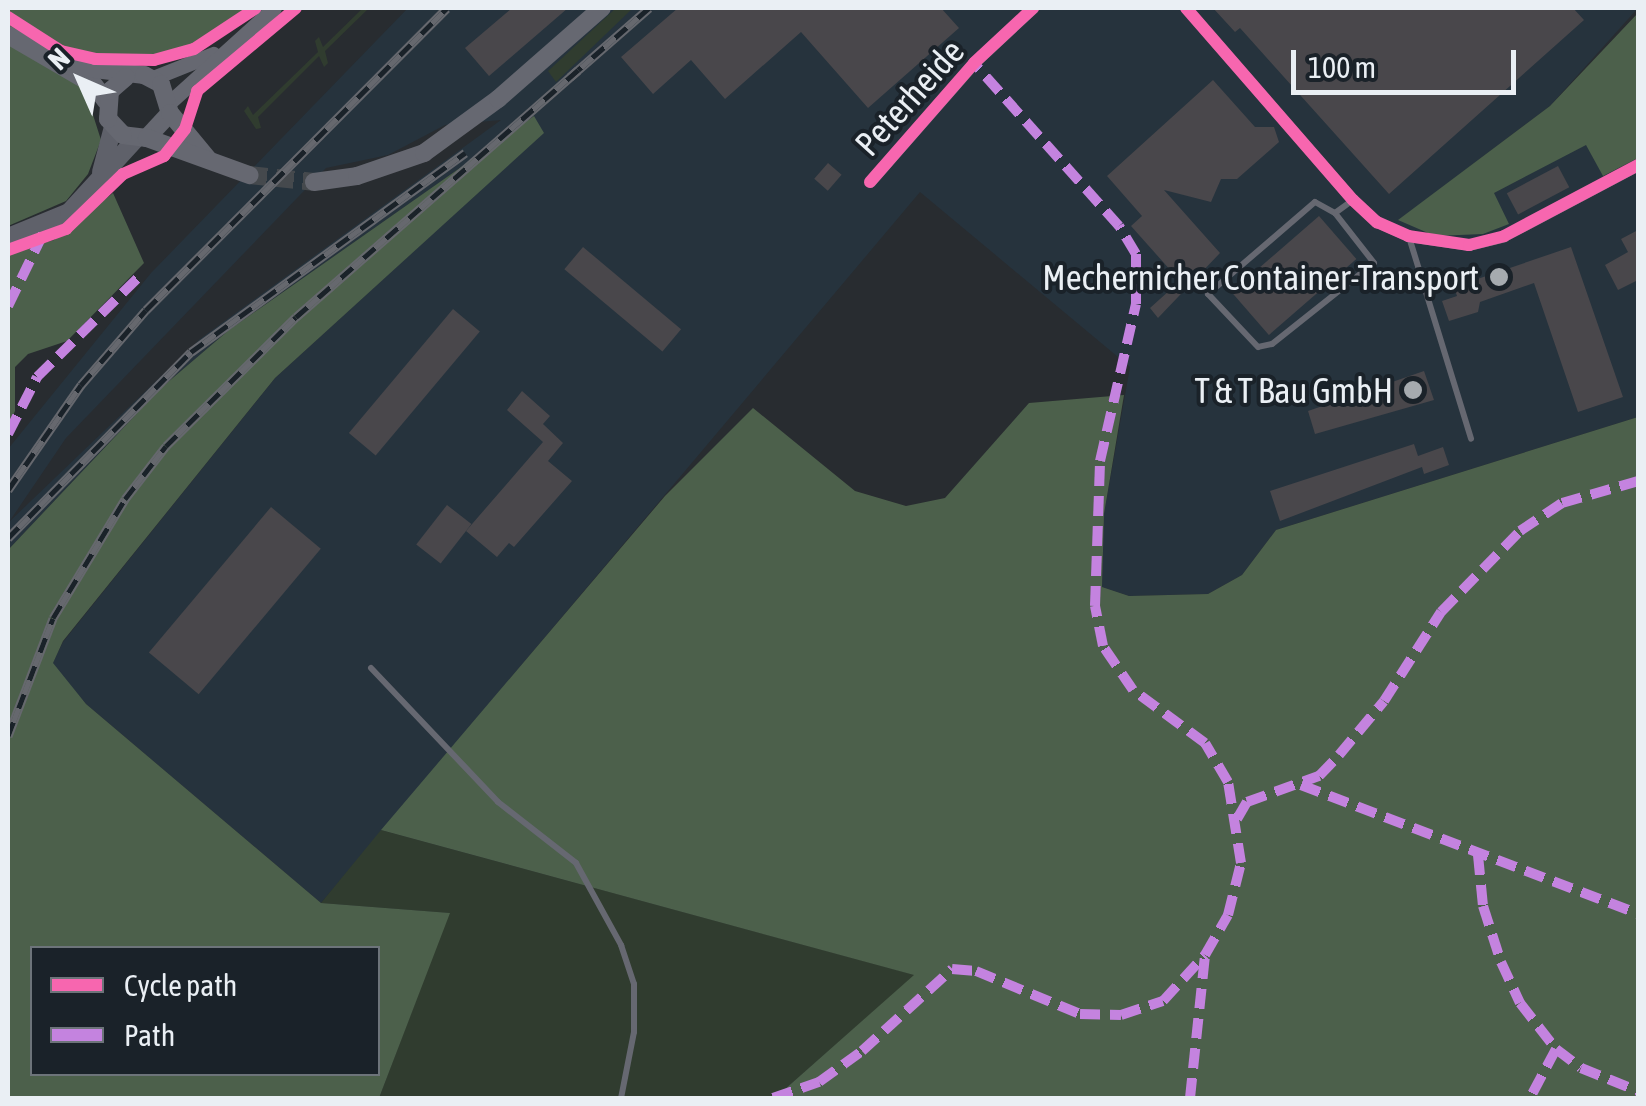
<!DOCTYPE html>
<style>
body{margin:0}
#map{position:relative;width:1646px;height:1106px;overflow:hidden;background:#282c30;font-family:"Asap Condensed",sans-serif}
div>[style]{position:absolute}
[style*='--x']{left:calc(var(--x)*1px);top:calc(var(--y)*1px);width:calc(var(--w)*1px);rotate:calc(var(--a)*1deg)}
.built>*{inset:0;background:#26333d}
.green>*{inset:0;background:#303c2f}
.forest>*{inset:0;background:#4c604b}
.building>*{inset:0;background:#49474b;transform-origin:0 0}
.primary-tunnel>*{height:18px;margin-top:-9px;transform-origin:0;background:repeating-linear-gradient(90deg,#45494d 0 18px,transparent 0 27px)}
.service>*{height:6px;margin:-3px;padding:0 3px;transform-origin:3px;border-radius:3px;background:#666871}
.minor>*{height:11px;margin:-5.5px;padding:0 5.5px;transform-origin:5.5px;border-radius:5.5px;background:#666871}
.tertiary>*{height:15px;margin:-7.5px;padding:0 7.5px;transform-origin:7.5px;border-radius:7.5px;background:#666871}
.secondary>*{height:18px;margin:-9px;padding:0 9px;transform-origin:9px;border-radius:9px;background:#5f616a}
.primary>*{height:18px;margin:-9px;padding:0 9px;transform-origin:9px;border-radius:9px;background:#666871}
.rail>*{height:9px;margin-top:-4.5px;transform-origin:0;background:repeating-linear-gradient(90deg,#1a2229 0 15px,#66686e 0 30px);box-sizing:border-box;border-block:2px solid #66686e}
.quiet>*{height:10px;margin-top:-5px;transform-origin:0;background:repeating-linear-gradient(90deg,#c483df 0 20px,transparent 0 30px)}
.cycleway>*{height:12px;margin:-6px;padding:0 6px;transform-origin:6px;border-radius:6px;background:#f766af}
.dots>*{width:28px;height:28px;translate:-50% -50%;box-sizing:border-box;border:5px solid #1a2229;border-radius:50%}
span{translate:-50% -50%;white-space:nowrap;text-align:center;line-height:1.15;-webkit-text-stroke:8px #1a2229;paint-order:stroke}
.street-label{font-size:35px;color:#eaeff4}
.poi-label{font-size:35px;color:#eaeff4}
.right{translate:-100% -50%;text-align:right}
.frame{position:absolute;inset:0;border:10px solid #eaeff4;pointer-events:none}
.legend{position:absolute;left:30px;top:946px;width:350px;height:130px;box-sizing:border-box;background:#1a2229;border:2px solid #6d747a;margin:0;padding:12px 18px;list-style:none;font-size:30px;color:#eaeff4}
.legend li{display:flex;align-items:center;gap:20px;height:50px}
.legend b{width:50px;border:2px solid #6d747a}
.north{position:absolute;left:30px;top:30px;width:100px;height:100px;-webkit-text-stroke:8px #1a2229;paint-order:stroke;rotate:315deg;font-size:28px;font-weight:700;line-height:40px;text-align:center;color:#eaeff4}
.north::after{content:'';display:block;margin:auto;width:35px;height:45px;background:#eaeff4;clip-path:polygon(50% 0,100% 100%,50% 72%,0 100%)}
.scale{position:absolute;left:1291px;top:50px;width:225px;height:45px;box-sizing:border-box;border:5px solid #eaeff4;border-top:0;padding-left:12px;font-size:30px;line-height:35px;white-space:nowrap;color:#eaeff4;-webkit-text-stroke:8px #1a2229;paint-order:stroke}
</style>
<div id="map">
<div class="built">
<div style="clip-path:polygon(evenodd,408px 8px,1638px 8px,1550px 106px,1399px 220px,1493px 193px,1586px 144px,1603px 175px,1638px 158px,1638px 417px,1276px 530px,1242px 575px,1208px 594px,1129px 596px,1102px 587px,1104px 514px,1130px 367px,920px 192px,321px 903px,86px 704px,52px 664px,63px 642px,275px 378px,543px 133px,533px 117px,229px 330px,161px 388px,8px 550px,8px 449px,151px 273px,408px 8px,501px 120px,200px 339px,9px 522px,66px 438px,326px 168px,388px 155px,445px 125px,501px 120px)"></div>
</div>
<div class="green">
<div style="clip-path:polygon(363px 8px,369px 8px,325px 51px,328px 63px,324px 67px,319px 56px,258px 117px,261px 128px,256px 129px,244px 111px,248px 106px,253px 115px,318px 52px,315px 41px,319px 37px,323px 47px)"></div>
<div style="clip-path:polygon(616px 8px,633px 8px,556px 82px,548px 71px)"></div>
<div style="clip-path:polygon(381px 830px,915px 975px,775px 1098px,379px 1098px,449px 913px,321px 903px)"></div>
</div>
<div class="forest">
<div style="clip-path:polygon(8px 8px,250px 8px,192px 45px,155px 55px,116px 55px,87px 96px,101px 140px,88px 174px,66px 201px,8px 226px)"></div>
<div style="clip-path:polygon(1638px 13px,1638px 158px,1603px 176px,1586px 145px,1494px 193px,1509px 224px,1483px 234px,1435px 236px,1398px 220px,1550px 106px)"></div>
<div style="clip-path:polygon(evenodd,534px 116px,544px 133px,275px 378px,63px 641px,53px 663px,86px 704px,321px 903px,450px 913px,379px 1098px,8px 1098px,8px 550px,161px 388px,229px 330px,534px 116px,378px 948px,378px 1074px,32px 1074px,32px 948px,378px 948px)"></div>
<div style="clip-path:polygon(113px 193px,144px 263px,67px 341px,28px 354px,15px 367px,15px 411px,8px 427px,8px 254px,54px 240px)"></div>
<div style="clip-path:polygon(1124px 395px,1104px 514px,1102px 587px,1129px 596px,1208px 594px,1242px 575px,1276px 530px,1638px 417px,1638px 1098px,775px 1098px,914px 975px,381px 830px,665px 496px,753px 408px,855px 491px,906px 506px,945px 498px,1029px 403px)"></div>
</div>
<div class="building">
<div style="clip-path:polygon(512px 8px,568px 8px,489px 76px,465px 48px)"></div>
<div style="clip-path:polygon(678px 8px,941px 8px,959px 28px,868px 108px,801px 32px,725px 99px,691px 60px,653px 94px,621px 57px)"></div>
<div style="clip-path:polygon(1213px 8px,1573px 8px,1584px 20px,1389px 194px,1240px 28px,1235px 32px)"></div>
<div style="clip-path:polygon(1213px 80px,1255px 127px,1274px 127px,1279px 142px,1237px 179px,1221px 179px,1211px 202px,1164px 190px,1220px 253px,1158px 318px,1150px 308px,1180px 281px,1131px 226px,1142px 216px,1107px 176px)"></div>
<div style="left:828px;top:163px;width:18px;height:21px;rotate:41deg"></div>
<div style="left:1558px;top:166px;width:24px;height:58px;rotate:62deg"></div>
<div style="left:1319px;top:216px;width:57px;height:116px;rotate:49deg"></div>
<div style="clip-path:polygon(1638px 230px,1638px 280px,1618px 290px,1605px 265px,1628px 252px,1621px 239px)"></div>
<div style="left:583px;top:247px;width:128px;height:29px;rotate:40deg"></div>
<div style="clip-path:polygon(1571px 247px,1623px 397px,1578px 412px,1534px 283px,1480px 302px,1478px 312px,1449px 321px,1442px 301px,1457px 296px,1454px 287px)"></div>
<div style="left:453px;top:309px;width:35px;height:162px;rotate:40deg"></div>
<div style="clip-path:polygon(1424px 371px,1434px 400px,1315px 434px,1308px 411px)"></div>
<div style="clip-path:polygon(522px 391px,550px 416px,543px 424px,563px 443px,548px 461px,572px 481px,514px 547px,509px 543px,497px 557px,466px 531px,543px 442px,507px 410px)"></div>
<div style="clip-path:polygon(1414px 444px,1418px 456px,1443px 447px,1449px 465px,1424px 474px,1422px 467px,1280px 521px,1270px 491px)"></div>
<div style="left:447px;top:505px;width:31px;height:50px;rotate:38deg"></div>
<div style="left:271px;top:507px;width:65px;height:190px;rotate:40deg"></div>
</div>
<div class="primary-tunnel">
<div style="--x:249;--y:175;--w:65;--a:6.1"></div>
</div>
<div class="service">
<div style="--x:1335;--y:213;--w:63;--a:52"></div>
<div style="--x:1374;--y:263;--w:130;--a:141.5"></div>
<div style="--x:1272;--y:344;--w:14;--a:168"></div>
<div style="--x:1258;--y:347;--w:73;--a:-133.3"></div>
<div style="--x:1208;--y:294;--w:141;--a:-40.7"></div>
<div style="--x:1315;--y:202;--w:23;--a:29"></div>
<div style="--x:1335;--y:213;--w:22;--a:-36"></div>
<div style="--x:1409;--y:237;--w:211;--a:72.9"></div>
<div style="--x:371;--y:668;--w:185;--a:46.5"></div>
<div style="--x:498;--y:802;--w:99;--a:38"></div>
<div style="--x:576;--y:863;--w:94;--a:61.2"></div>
<div style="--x:621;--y:945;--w:41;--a:71.6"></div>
<div style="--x:634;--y:984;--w:48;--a:90"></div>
<div style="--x:634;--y:1032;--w:67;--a:101.1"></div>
</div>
<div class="minor">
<div style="--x:1186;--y:8;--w:254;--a:49"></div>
<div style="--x:1353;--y:200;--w:33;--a:43"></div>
<div style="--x:1377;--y:222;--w:34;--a:24"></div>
<div style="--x:1408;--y:236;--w:62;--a:8.4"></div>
<div style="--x:1469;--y:245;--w:36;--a:-14"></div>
<div style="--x:1504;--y:236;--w:152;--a:-27.9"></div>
<div style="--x:870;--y:182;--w:158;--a:-48.8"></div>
<div style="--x:974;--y:63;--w:81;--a:-43"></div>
</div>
<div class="tertiary">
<div style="--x:153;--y:78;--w:65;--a:-21.8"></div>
<div style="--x:170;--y:102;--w:140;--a:-42.1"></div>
</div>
<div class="secondary">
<div style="--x:101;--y:172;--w:47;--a:-75.1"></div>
<div style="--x:8;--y:237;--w:66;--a:-22.3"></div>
<div style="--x:69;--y:212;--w:99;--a:-47.5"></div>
</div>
<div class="primary">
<div style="--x:8;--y:35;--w:99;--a:30.2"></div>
<div style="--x:94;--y:85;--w:20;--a:53"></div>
<div style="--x:61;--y:65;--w:84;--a:6.9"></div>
<div style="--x:144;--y:75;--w:19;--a:28"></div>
<div style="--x:161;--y:84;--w:30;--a:73"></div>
<div style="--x:170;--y:113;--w:34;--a:133"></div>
<div style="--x:147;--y:138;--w:24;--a:-173"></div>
<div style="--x:123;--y:135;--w:22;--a:-133"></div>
<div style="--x:108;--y:119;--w:28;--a:-86"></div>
<div style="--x:110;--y:91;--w:21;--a:-41"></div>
<div style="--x:170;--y:113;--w:60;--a:50.4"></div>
<div style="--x:147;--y:138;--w:109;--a:19.9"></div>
<div style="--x:314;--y:182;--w:43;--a:-7.9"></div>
<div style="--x:357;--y:176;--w:71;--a:-18.9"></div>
<div style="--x:424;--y:153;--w:92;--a:-36.1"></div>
<div style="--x:498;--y:99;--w:138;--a:-41.2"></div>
</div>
<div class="rail">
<div style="--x:570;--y:77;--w:105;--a:-41.1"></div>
<div style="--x:8;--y:490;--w:128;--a:-55.2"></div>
<div style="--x:81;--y:385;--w:99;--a:-49.1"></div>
<div style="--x:146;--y:310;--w:426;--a:-45.1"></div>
<div style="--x:8;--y:538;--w:261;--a:-45.5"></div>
<div style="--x:191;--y:352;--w:339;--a:-36"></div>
<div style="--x:8;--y:736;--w:126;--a:-69.1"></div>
<div style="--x:53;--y:618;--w:139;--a:-58.8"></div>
<div style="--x:125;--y:499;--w:67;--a:-52.3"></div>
<div style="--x:166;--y:446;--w:183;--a:-44.8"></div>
<div style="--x:296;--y:317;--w:375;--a:-41.2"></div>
</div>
<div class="quiet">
<div style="--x:8;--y:306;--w:80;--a:-64.1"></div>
<div style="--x:8;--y:434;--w:64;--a:-63"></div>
<div style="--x:37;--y:377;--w:148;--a:-44.5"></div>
<div style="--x:1301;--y:785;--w:361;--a:20.9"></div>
<div style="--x:1237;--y:819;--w:20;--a:-60"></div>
<div style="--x:1247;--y:802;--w:77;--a:-19.9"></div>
<div style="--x:1319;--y:776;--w:29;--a:-46"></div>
<div style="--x:1339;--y:755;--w:70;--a:-50.2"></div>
<div style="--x:1384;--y:701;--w:106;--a:-57.4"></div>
<div style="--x:1441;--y:612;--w:113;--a:-45.7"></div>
<div style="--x:1520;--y:531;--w:50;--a:-33.7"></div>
<div style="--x:1562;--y:503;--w:79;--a:-16.1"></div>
<div style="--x:1478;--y:855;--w:51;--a:84.4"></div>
<div style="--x:1483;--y:906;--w:59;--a:72.2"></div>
<div style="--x:1501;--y:962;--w:45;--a:65.1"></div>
<div style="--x:1520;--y:1003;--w:58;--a:52"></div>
<div style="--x:1556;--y:1049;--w:55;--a:118"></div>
<div style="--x:1556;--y:1049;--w:31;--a:37"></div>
<div style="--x:1581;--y:1068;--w:61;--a:22"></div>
<div style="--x:773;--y:1098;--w:49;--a:-19.2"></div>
<div style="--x:819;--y:1082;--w:53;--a:-35.8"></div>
<div style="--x:862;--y:1051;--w:122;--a:-42.3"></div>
<div style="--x:952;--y:969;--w:24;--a:5"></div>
<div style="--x:976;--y:971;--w:113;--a:22.5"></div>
<div style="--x:1080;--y:1014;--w:41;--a:1.4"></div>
<div style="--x:1121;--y:1015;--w:44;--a:-18.4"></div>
<div style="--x:1163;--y:1001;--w:62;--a:-47.6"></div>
<div style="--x:1205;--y:955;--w:46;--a:-60.1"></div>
<div style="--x:1228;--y:915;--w:54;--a:-76"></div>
<div style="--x:1241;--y:863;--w:82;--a:-99.1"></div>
<div style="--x:1228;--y:782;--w:45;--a:-120.5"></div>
<div style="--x:1205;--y:743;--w:89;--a:-143.6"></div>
<div style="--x:1133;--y:690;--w:53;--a:-124.3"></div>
<div style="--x:1103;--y:646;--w:41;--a:-101.3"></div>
<div style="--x:1095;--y:606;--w:145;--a:-88"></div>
<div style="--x:1100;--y:461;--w:161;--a:-77.1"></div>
<div style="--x:1136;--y:304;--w:50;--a:-90"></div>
<div style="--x:1136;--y:254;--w:33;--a:-121"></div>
<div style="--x:1119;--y:226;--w:218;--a:-131.7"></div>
<div style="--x:1190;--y:1098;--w:144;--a:-84"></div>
</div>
<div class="cycleway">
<div style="--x:1186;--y:8;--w:254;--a:49"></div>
<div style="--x:1353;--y:200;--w:33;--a:43"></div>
<div style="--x:1377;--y:222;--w:34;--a:24"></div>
<div style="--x:1408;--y:236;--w:62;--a:8.4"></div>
<div style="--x:1469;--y:245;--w:36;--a:-14"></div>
<div style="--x:1504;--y:236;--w:152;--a:-27.9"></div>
<div style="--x:8;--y:17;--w:63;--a:32.7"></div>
<div style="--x:61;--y:51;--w:35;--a:13"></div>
<div style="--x:95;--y:59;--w:59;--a:1"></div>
<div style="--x:154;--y:60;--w:41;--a:-15.4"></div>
<div style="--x:194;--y:49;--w:74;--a:-33.5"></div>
<div style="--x:870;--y:182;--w:158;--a:-48.8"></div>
<div style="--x:974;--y:63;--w:81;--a:-43"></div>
<div style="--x:8;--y:250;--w:62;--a:-19.9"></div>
<div style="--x:66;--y:229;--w:79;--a:-44"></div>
<div style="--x:123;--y:174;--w:45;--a:-23.7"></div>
<div style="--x:164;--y:156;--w:34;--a:-52"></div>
<div style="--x:185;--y:129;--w:40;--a:-72"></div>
<div style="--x:197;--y:91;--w:129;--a:-40"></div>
</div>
<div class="dots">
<div style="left:1499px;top:277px;background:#a6abaf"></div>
<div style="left:1413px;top:390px;background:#a6abaf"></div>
</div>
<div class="street-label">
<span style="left:909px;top:97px;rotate:-48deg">Peterheide</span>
</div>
<div class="poi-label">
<span class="right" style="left:1479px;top:277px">Mechernicher Container-Transport</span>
<span class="right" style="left:1393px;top:390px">T &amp; T Bau GmbH</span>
</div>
<div class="frame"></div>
<ul class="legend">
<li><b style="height:12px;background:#f766af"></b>Cycle path</li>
<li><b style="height:12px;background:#c483df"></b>Path</li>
</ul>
<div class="north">N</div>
<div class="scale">100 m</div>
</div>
